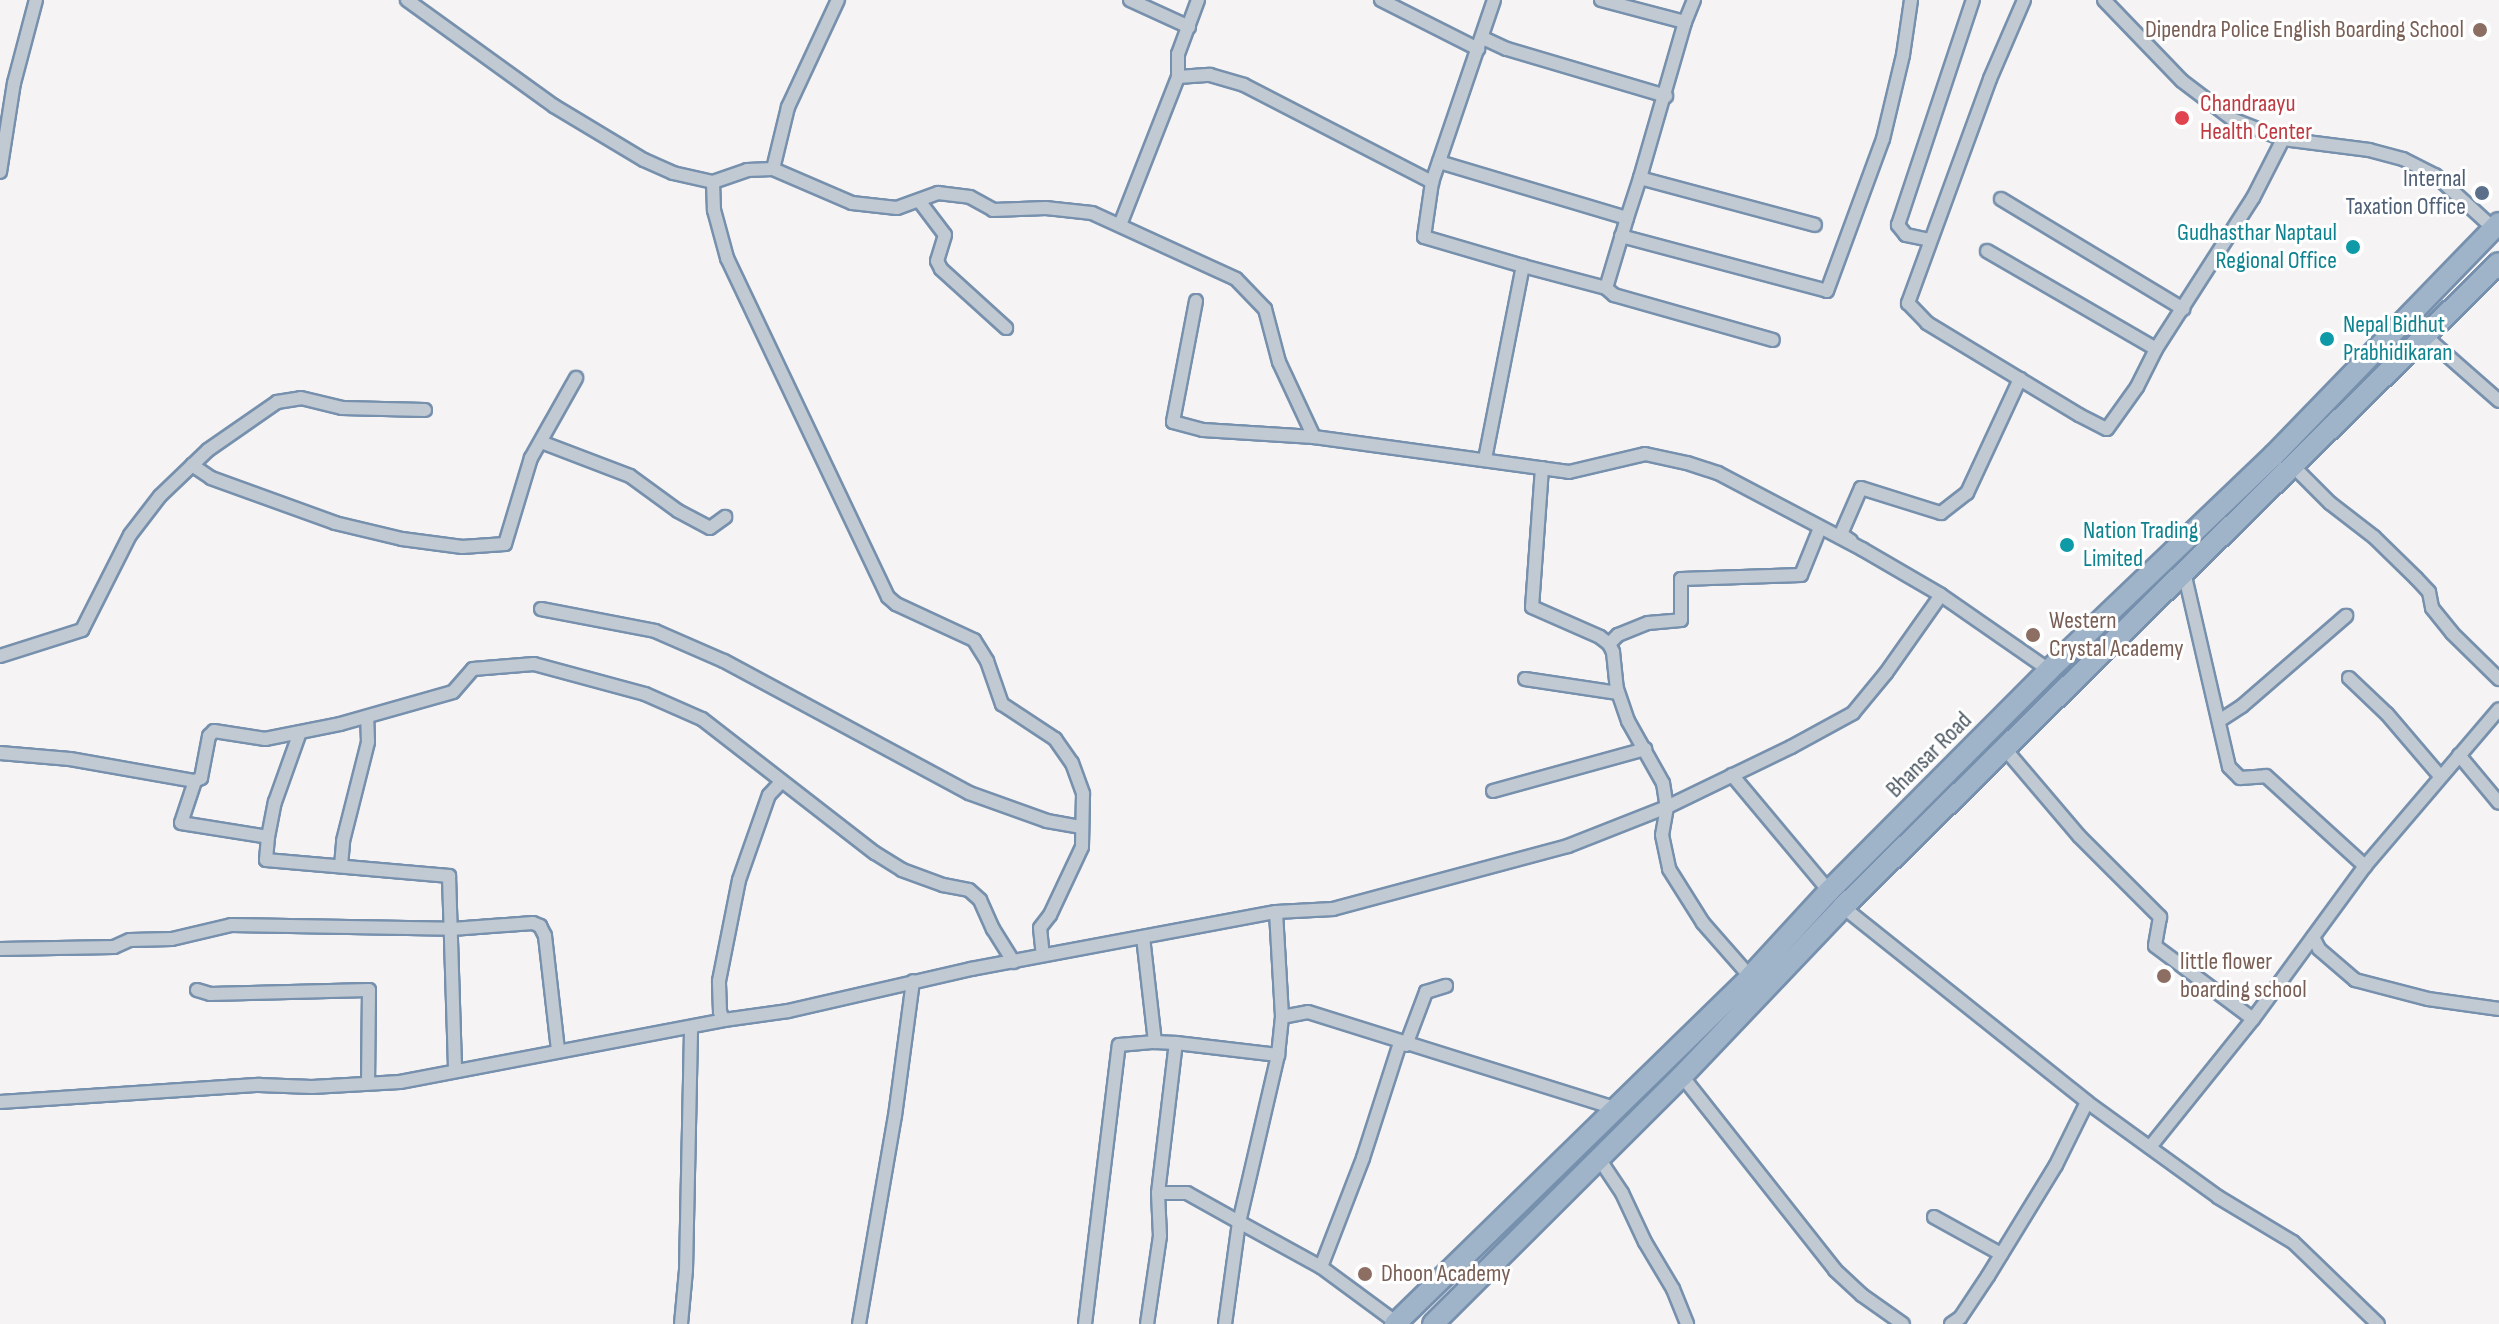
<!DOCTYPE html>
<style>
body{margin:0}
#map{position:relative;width:2499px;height:1324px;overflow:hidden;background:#f5f3f3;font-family:"Sofia Sans Condensed",sans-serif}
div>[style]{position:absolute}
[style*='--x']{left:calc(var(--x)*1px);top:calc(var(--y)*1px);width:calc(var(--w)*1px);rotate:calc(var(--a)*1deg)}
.roads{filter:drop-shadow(2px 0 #7690ad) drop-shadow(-2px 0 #7690ad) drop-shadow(0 2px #7690ad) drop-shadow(0 -2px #7690ad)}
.minor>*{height:12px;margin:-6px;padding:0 6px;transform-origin:6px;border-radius:6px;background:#c1cad2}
.trunk>*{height:20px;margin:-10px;padding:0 10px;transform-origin:10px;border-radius:10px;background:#9fb4c9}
.dots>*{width:22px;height:22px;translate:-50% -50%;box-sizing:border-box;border:4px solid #fff;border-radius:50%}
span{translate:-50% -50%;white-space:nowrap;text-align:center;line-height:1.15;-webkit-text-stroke:6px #fff;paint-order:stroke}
.education-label{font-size:24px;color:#785e54}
.right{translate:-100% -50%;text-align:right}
.left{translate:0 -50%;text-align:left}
.health-label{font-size:24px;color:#be3a42}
.service-label{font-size:24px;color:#4e5e75}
.culture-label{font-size:24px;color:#0d838f}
.street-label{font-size:24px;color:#4a5661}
</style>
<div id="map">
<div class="roads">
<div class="minor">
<div style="--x:407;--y:0;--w:181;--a:35.8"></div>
<div style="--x:554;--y:106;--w:105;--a:31"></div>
<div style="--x:644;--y:160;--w:32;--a:24"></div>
<div style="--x:673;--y:173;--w:41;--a:12.7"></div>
<div style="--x:713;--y:182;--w:36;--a:-19"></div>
<div style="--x:747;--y:170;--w:26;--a:-2"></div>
<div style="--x:773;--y:169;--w:86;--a:23.3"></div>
<div style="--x:852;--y:203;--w:45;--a:6.3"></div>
<div style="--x:897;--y:208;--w:44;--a:-20.1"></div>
<div style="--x:938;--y:193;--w:32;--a:7"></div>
<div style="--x:970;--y:197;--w:26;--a:29"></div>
<div style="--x:993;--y:210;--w:53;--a:-2.2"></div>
<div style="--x:1046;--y:208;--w:46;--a:6.2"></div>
<div style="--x:1092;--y:213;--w:158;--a:24.6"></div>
<div style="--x:1236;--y:279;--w:42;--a:46"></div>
<div style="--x:1265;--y:309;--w:55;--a:75.2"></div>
<div style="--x:1279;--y:362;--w:83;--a:65"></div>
<div style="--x:1314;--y:437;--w:257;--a:7.8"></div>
<div style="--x:1569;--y:472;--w:78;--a:-13.3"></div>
<div style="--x:1645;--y:454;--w:43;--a:12.1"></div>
<div style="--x:1687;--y:463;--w:33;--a:18"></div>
<div style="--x:1718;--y:473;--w:163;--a:27.8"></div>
<div style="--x:1862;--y:549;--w:91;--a:30.2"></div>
<div style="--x:1941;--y:595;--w:131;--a:34.8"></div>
<div style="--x:1130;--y:0;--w:65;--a:24.6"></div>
<div style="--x:1381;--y:0;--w:109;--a:26.8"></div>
<div style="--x:1601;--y:0;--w:87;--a:14.7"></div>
<div style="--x:1685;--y:22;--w:162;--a:106.1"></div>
<div style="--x:1640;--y:178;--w:181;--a:15"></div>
<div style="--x:2024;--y:0;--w:86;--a:113.3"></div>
<div style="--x:1990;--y:79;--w:239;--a:110.1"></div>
<div style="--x:1908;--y:303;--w:28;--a:46"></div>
<div style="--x:1927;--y:323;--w:178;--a:31.2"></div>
<div style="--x:2079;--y:415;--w:31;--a:27"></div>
<div style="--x:2107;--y:429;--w:52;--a:-54.5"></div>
<div style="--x:2137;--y:387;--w:42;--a:-63.4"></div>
<div style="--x:2156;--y:349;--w:179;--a:-57.3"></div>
<div style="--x:2253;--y:198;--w:66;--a:-63"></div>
<div style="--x:2104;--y:0;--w:112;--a:46.1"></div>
<div style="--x:2182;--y:81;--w:63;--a:37.2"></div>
<div style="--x:2232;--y:119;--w:55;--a:21.4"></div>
<div style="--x:2283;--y:139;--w:87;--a:7.3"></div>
<div style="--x:2369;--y:150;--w:35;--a:15"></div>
<div style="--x:2403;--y:159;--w:36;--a:27"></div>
<div style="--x:2435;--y:175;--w:79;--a:42.4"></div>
<div style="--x:1685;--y:22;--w:24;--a:-68"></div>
<div style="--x:1483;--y:38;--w:26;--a:25"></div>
<div style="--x:1507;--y:49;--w:166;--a:16.5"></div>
<div style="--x:1178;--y:77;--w:32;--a:-4"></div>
<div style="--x:1210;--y:75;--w:35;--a:16"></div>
<div style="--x:1244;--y:85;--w:212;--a:27.3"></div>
<div style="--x:1439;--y:162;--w:196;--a:16.6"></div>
<div style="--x:1627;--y:218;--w:73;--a:106.7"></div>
<div style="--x:1606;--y:288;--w:11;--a:41"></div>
<div style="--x:1614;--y:295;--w:165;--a:15.8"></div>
<div style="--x:773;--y:169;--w:64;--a:-76.4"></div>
<div style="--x:788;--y:107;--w:118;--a:-65"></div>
<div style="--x:0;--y:172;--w:90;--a:-81.1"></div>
<div style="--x:14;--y:83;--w:86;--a:-75.2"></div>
<div style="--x:713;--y:182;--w:28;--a:88"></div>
<div style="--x:714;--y:210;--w:50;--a:74.8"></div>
<div style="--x:727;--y:258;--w:375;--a:64.6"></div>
<div style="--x:888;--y:597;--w:11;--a:41"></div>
<div style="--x:896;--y:604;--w:86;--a:24.8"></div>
<div style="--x:974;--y:640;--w:25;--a:58"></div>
<div style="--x:987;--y:661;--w:46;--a:70.8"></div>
<div style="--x:1002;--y:704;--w:64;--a:33.4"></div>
<div style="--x:1055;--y:739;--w:29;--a:55"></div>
<div style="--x:1072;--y:763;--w:33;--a:70"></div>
<div style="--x:1083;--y:794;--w:53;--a:91.1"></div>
<div style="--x:1082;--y:847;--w:75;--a:115.2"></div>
<div style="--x:1050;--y:915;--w:16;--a:128"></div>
<div style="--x:1040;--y:928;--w:27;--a:84"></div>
<div style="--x:2001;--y:199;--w:213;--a:31.1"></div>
<div style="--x:920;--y:202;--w:41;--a:52.9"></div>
<div style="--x:945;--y:235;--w:27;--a:107"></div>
<div style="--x:937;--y:261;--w:9;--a:63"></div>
<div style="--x:941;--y:269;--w:88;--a:42.2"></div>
<div style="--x:1627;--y:218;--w:42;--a:-72"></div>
<div style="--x:1120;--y:225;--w:159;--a:-68.6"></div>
<div style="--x:1178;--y:77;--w:23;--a:-90"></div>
<div style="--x:1178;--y:54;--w:58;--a:-69.7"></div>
<div style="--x:1621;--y:236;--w:213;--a:14.9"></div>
<div style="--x:1827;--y:291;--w:162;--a:-69.8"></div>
<div style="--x:1883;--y:139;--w:86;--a:-76.6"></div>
<div style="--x:1903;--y:55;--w:56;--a:-81.7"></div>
<div style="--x:1930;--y:240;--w:25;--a:-168"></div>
<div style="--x:1906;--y:235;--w:13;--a:-129"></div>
<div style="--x:1898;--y:225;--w:237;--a:-71.6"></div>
<div style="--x:1987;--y:251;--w:195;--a:30.1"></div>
<div style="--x:1523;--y:266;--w:86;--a:14.8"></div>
<div style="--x:1196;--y:301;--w:123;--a:100.8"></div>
<div style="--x:1173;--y:422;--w:31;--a:15"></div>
<div style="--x:1203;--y:430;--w:111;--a:3.6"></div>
<div style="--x:2424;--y:335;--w:100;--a:41.3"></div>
<div style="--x:541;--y:442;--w:95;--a:20.9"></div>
<div style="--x:630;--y:476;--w:59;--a:36.1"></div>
<div style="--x:678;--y:511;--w:36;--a:28"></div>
<div style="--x:710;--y:528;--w:19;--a:-36"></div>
<div style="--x:1485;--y:459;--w:197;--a:-78.9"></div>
<div style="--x:1523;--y:266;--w:103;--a:-163.7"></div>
<div style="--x:1424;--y:237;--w:56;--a:-81.7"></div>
<div style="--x:1432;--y:182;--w:192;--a:-71.2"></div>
<div style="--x:192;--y:465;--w:23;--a:34"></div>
<div style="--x:211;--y:478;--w:132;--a:19.9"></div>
<div style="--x:335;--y:523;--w:69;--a:13.4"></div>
<div style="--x:402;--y:539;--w:61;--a:7.6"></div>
<div style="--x:462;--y:547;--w:43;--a:-4"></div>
<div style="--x:505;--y:544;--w:90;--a:-73.2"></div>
<div style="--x:531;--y:458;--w:92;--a:-60.6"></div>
<div style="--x:2292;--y:465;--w:54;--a:45"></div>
<div style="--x:2330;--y:503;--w:56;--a:37.7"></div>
<div style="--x:2374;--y:537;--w:59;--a:44.3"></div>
<div style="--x:2416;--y:578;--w:19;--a:47"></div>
<div style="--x:2429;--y:592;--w:16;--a:79"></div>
<div style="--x:2432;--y:608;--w:32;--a:51"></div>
<div style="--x:2452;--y:633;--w:66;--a:44.4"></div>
<div style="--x:1542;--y:468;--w:139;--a:94.1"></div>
<div style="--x:1532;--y:607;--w:74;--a:23.8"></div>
<div style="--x:1600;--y:637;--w:11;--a:38"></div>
<div style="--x:1609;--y:644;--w:9;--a:63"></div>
<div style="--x:1613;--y:652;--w:37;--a:84"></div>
<div style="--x:1617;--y:689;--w:34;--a:71"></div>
<div style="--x:1628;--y:721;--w:71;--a:60.6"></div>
<div style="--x:1663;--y:783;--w:24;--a:81"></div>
<div style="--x:1667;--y:807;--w:28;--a:100"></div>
<div style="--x:1662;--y:835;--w:35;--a:78"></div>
<div style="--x:1669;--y:869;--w:64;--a:57.8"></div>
<div style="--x:1703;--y:923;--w:77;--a:48.7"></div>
<div style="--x:1851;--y:541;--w:12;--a:-145"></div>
<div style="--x:1841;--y:534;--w:50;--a:-66.5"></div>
<div style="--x:1861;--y:488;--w:84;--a:17.4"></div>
<div style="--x:1941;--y:513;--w:33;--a:-38"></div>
<div style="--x:1967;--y:493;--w:126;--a:-65.1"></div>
<div style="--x:2184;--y:572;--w:200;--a:77"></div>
<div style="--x:2229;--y:767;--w:16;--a:45"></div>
<div style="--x:2240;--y:778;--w:26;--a:-4"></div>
<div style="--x:2266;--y:776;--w:134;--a:42.3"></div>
<div style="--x:541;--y:609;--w:116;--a:10.9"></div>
<div style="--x:655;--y:631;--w:75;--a:23.5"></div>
<div style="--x:724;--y:661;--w:278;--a:28.3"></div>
<div style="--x:969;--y:793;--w:83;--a:19.7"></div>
<div style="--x:1047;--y:821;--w:35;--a:10"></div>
<div style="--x:1609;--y:644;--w:13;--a:-45"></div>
<div style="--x:1618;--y:635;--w:32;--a:-22"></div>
<div style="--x:1648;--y:623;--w:33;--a:-5"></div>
<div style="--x:1681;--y:620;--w:41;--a:-90"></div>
<div style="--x:1681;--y:579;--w:120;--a:-1.9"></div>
<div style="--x:1801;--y:575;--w:51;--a:-68"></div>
<div style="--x:0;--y:656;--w:86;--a:-17.6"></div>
<div style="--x:82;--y:630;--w:106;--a:-63.2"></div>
<div style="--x:130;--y:535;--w:49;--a:-52.4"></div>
<div style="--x:160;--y:496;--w:66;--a:-43.8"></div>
<div style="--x:208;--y:450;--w:84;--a:-34.8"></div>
<div style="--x:277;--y:402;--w:24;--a:-9"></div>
<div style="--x:301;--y:398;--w:42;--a:13.7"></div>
<div style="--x:342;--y:408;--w:83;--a:1.4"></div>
<div style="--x:2349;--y:678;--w:52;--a:43.5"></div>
<div style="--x:2387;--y:714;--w:82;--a:49.5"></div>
<div style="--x:1525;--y:679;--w:94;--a:8.6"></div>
<div style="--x:2219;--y:721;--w:27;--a:-33"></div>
<div style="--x:2242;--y:706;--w:138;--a:-40.9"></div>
<div style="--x:2005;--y:749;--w:114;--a:49.6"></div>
<div style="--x:2079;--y:836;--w:115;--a:45"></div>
<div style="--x:2160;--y:917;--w:29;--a:100"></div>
<div style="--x:2155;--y:946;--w:122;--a:36.7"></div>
<div style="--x:0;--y:753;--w:70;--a:4.9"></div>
<div style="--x:70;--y:759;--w:127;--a:10"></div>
<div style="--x:195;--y:781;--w:7;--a:-27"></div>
<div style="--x:201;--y:778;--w:43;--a:-79.2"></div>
<div style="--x:209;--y:736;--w:7;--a:-45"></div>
<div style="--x:214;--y:731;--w:52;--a:8.9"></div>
<div style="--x:265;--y:739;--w:76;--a:-11.3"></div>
<div style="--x:340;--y:724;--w:117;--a:-15.8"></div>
<div style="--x:453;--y:692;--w:30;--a:-49"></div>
<div style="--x:473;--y:669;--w:61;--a:-4.7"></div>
<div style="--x:534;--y:664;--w:115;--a:15.1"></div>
<div style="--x:645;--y:694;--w:62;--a:23.7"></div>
<div style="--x:702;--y:719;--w:219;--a:37.8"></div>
<div style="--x:875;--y:853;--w:32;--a:32"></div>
<div style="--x:902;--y:870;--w:44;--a:20.1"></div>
<div style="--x:943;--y:885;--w:26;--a:11"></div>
<div style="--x:969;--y:890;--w:15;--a:42"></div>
<div style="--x:980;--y:900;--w:32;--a:66"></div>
<div style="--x:993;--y:929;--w:39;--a:58"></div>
<div style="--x:2459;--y:755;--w:62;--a:50.2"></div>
<div style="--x:1732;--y:775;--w:151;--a:50.1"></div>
<div style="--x:195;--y:781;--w:44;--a:108.4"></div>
<div style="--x:181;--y:823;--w:88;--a:9.1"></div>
<div style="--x:268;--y:837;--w:23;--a:95"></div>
<div style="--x:266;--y:860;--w:184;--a:5"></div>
<div style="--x:449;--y:876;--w:193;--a:88.2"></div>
<div style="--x:1493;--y:791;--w:158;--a:-15.4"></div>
<div style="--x:268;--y:837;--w:36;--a:-79"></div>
<div style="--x:275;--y:802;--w:74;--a:-70.3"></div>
<div style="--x:341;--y:866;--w:25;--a:-85"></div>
<div style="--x:343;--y:841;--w:102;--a:-75.8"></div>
<div style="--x:368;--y:742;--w:25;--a:-92"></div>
<div style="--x:1843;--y:907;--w:312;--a:38.6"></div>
<div style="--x:2087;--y:1102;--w:162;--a:35.9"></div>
<div style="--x:2218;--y:1197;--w:87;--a:31"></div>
<div style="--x:2293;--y:1242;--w:118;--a:44"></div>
<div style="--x:1276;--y:912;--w:105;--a:86.7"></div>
<div style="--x:1282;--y:1017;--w:26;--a:-11"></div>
<div style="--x:1308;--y:1012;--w:322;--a:17.4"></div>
<div style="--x:1143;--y:937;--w:106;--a:83.5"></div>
<div style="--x:1155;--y:1042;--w:21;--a:3"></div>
<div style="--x:2313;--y:937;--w:13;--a:63"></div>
<div style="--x:2319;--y:949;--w:48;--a:40.7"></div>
<div style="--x:2355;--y:980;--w:75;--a:14.6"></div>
<div style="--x:2428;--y:999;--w:72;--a:8"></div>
<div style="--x:0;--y:949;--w:114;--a:-1"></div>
<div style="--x:114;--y:947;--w:17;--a:-24"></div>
<div style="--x:130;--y:940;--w:42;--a:-1.4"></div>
<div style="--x:172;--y:939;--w:61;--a:-13.3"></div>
<div style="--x:231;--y:925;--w:221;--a:1"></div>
<div style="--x:452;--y:929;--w:81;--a:-4.2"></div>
<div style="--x:533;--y:923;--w:8;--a:23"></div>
<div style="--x:540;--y:926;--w:11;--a:63"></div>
<div style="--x:545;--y:936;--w:115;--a:83.5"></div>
<div style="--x:197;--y:990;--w:14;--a:17"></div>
<div style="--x:210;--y:994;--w:159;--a:-1.4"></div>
<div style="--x:369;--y:990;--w:93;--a:90.6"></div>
<div style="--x:1282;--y:1017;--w:38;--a:96"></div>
<div style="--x:1278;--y:1055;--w:171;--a:103.1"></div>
<div style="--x:1239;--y:1222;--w:94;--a:28.8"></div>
<div style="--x:724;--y:1020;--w:9;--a:-117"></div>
<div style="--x:720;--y:1012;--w:31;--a:-92"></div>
<div style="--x:719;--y:981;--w:103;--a:-78.8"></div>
<div style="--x:739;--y:880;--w:90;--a:-70.6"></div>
<div style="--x:769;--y:795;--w:16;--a:-47"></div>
<div style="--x:1406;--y:1045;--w:57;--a:-69.3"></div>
<div style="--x:1426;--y:992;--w:21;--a:-17"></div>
<div style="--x:1682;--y:1076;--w:247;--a:51.7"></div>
<div style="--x:1835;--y:1270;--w:37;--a:43"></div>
<div style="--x:1862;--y:1295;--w:50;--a:35.3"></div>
<div style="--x:0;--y:1102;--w:260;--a:-3.8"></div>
<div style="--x:259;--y:1085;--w:53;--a:2.2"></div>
<div style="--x:312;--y:1087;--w:88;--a:-3.3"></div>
<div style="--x:400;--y:1082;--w:330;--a:-10.8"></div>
<div style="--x:724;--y:1020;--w:65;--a:-8"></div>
<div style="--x:788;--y:1011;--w:188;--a:-12.9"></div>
<div style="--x:971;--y:969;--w:310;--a:-10.6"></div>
<div style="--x:1276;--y:912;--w:57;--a:-3"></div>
<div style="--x:1333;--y:909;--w:243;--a:-15"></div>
<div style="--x:1568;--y:846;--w:106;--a:-21.5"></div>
<div style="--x:1667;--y:807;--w:138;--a:-25.8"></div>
<div style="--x:1791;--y:747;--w:71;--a:-28.7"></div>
<div style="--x:1853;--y:713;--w:52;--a:-50.5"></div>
<div style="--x:1886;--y:673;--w:95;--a:-54.8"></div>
<div style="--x:2150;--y:1147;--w:164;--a:-51.2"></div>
<div style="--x:2253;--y:1019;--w:190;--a:-53.8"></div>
<div style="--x:2365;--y:866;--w:206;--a:-49.5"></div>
<div style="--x:1598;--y:1157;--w:43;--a:56.3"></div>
<div style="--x:1622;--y:1193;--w:54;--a:64.9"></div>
<div style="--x:1645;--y:1242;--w:55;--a:59.2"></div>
<div style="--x:1673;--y:1289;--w:38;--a:68"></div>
<div style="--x:1158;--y:1193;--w:29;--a:0"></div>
<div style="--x:1187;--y:1193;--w:60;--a:29.1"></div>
<div style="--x:1239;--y:1222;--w:103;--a:97.8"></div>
<div style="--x:1934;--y:1217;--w:77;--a:28.9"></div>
<div style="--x:1397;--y:1323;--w:94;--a:-143.6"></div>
<div style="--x:1321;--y:1267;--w:117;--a:-68.9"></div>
<div style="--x:1363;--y:1158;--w:121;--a:-72.2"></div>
<div style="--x:681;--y:1324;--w:54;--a:-84.7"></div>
<div style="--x:686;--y:1270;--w:243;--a:-88.8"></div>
<div style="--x:859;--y:1324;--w:211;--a:-80.2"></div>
<div style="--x:895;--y:1116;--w:136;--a:-82.4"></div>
<div style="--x:1085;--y:1324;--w:281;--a:-83.1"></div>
<div style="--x:1119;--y:1045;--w:36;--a:-5"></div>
<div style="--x:1147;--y:1324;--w:89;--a:-81.6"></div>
<div style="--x:1160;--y:1236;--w:43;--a:-92.7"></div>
<div style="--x:1158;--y:1193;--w:151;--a:-83.2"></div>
<div style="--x:1176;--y:1043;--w:103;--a:6.7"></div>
<div style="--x:1951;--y:1324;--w:11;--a:-34"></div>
<div style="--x:1960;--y:1318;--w:50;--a:-56.3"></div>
<div style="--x:1988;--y:1276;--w:130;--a:-58.5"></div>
<div style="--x:2056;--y:1165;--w:70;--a:-63.8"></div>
</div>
<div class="trunk">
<div style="--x:1395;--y:1324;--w:496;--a:-44.3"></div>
<div style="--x:1750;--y:977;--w:117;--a:-47.4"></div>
<div style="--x:1829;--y:891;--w:312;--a:-45.1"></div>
<div style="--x:2049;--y:670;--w:311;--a:-43.7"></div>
<div style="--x:2274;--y:455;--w:323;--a:-45.9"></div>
<div style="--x:1433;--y:1324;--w:351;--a:-44.9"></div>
<div style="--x:1682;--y:1076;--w:233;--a:-46.4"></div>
<div style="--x:1843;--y:907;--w:919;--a:-44.47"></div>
</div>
</div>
<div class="dots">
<div style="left:2480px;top:30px;background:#8d6e63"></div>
<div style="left:2182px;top:118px;background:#e0444e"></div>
<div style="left:2482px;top:193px;background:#5c6f8a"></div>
<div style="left:2353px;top:247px;background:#0f9aa8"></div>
<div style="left:2327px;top:339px;background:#0f9aa8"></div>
<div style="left:2067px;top:545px;background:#0f9aa8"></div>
<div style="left:2033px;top:635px;background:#8d6e63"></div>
<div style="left:2164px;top:976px;background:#8d6e63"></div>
<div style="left:1365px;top:1274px;background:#8d6e63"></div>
</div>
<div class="education-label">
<span class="right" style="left:2464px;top:30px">Dipendra Police English Boarding School</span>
<span class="left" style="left:2049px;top:635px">Western<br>Crystal Academy</span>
<span class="left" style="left:2180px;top:976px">little flower<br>boarding school</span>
<span class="left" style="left:1381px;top:1274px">Dhoon Academy</span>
</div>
<div class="health-label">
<span class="left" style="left:2200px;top:118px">Chandraayu<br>Health Center</span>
</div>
<div class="service-label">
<span class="right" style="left:2466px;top:193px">Internal<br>Taxation Office</span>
</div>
<div class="culture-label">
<span class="right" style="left:2337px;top:247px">Gudhasthar Naptaul<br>Regional Office</span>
<span class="left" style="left:2343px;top:339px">Nepal Bidhut<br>Prabhidikaran</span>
<span class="left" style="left:2083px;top:545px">Nation Trading<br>Limited</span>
</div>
<div class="street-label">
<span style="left:1929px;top:755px;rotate:-45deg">Bhansar Road</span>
</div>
</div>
